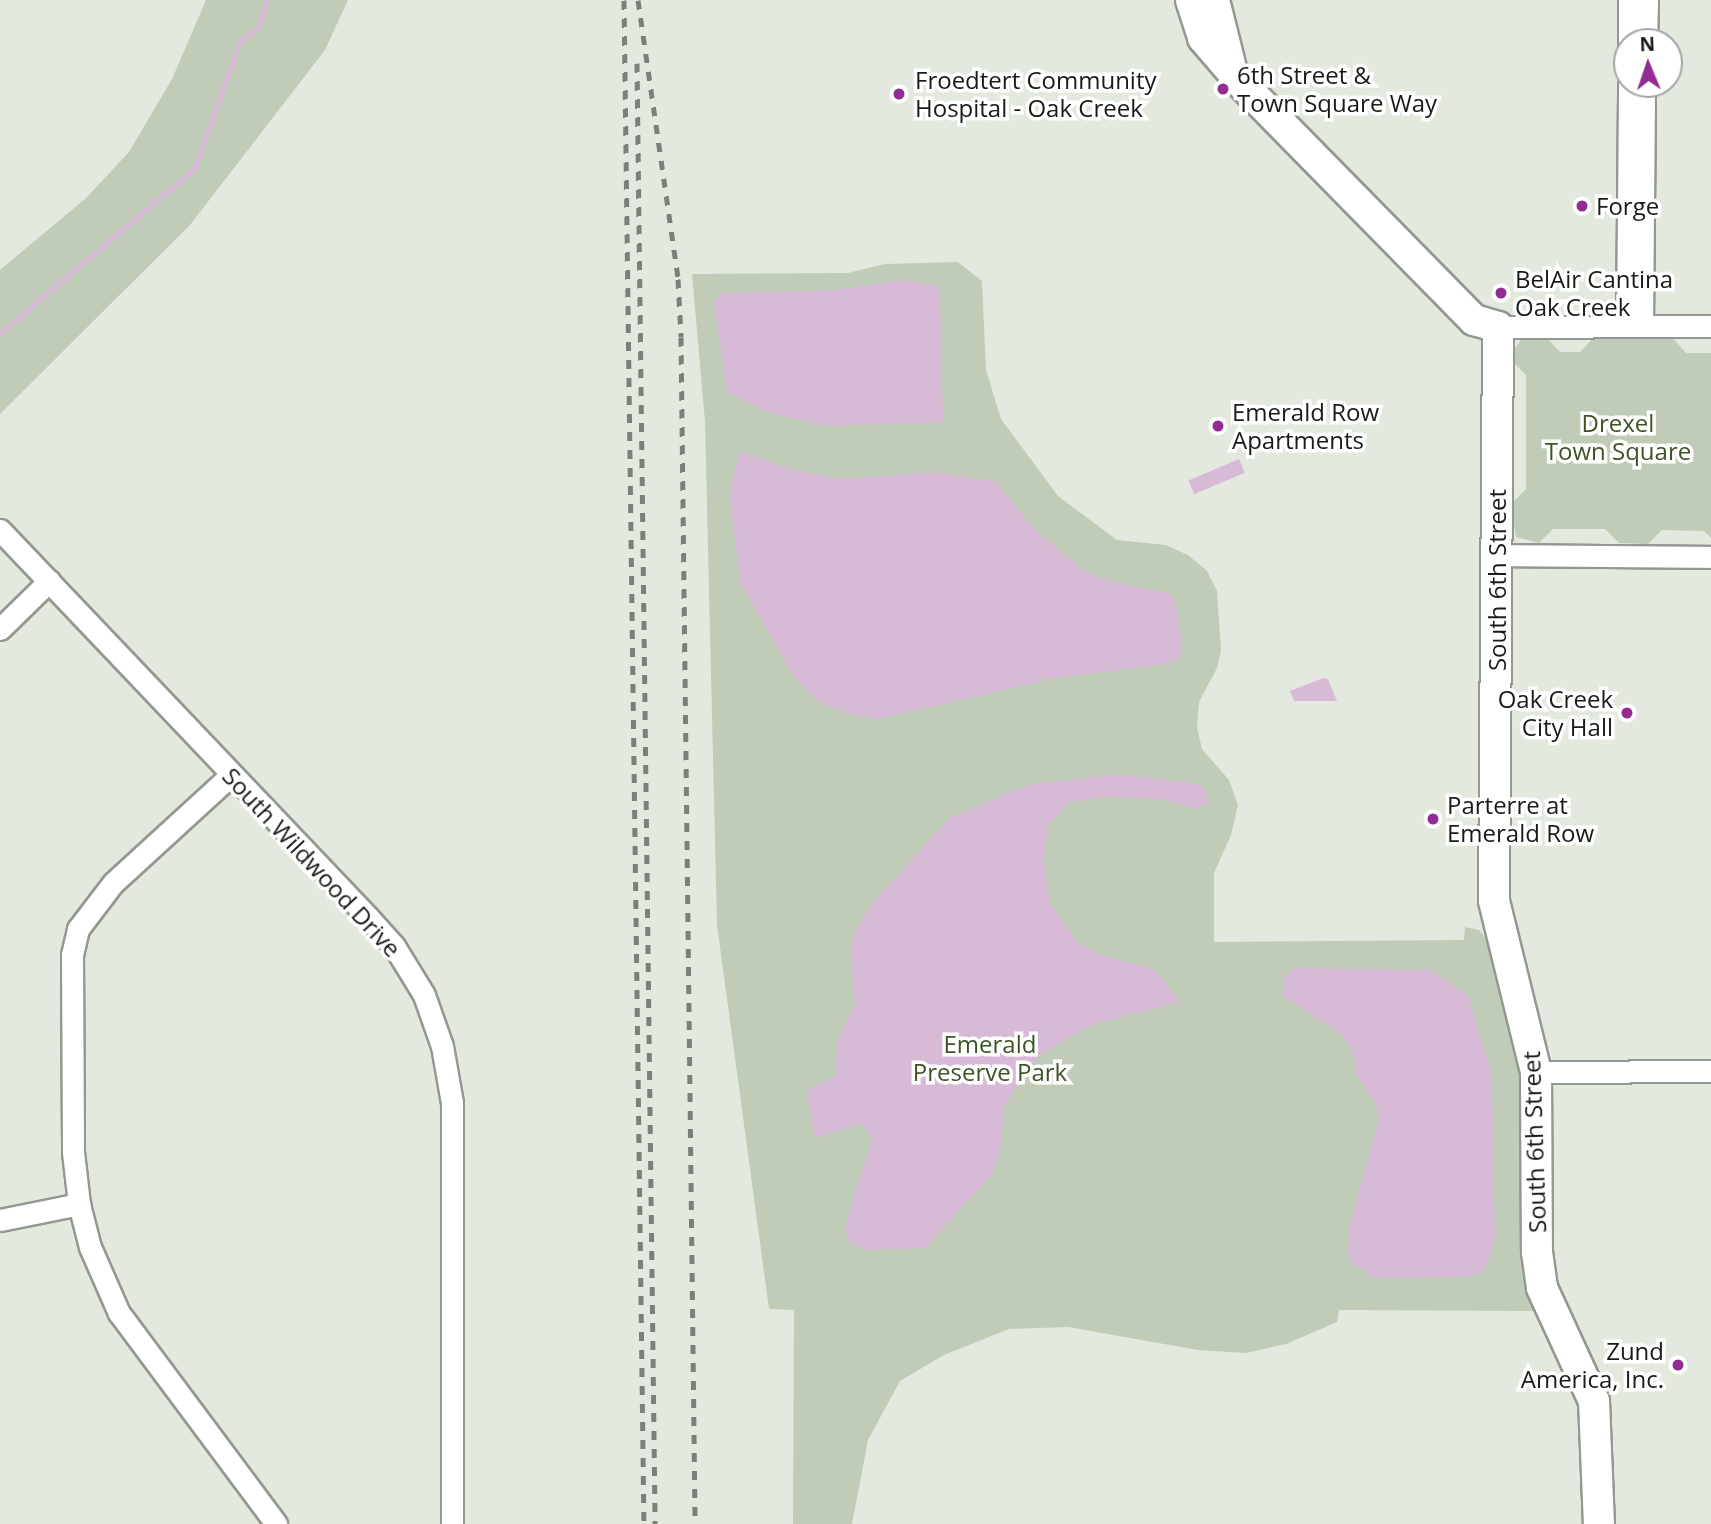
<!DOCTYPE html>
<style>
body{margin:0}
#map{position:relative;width:1711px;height:1524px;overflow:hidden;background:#e4e9e0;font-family:"Open Sans",sans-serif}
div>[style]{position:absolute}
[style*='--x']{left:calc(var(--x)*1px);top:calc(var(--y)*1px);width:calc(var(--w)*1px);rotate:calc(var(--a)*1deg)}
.green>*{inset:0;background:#c0ccb7}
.water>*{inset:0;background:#d7bad5;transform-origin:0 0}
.stream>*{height:5px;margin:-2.5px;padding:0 2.5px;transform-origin:2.5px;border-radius:2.5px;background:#d7bad5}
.roads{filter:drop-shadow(2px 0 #939890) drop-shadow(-2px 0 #939890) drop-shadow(0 2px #939890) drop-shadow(0 -2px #939890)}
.street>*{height:21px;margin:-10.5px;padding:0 10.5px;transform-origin:10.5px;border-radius:10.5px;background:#fff}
.secondary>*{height:30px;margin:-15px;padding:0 15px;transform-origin:15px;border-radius:15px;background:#fff}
.rail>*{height:5px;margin-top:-2.5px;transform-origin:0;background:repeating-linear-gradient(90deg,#7c807a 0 9px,transparent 0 18px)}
.dots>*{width:19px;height:19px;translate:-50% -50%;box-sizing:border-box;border:4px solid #fff;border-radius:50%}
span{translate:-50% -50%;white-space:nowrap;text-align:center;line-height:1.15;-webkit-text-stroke:7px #fff;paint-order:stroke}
.poi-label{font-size:24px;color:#191b18}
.left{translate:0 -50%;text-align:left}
.right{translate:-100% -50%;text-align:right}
.park-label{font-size:24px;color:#3b5525}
.street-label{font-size:24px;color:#191b18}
.north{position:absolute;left:1613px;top:28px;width:70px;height:70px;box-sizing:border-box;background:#fff;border:2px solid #a3a4a3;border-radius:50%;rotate:358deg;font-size:19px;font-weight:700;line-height:28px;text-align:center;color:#191b18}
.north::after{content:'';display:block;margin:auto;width:24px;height:32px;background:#922c92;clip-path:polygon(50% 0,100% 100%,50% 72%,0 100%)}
</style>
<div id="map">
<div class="green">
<div style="clip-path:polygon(206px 0,348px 0,325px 50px,190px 225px,0 414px,0 270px,86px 198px,129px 152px,172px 79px)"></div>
<div style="clip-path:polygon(958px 262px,982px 281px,986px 370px,1001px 419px,1058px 496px,1117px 540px,1166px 545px,1188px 555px,1207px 571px,1217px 591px,1221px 650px,1217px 668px,1199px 702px,1197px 727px,1202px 749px,1229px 780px,1238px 805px,1231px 835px,1214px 873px,1214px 942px,1464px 940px,1465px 927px,1479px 930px,1490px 943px,1523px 1079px,1523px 1252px,1535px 1311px,1339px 1310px,1337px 1322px,1286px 1344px,1246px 1353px,1198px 1350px,1068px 1327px,1009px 1329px,944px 1355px,900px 1381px,868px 1440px,852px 1524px,793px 1524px,794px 1310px,769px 1309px,717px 925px,705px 422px,692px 274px,848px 273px,885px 264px)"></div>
<div style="clip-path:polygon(1546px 337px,1560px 352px,1580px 352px,1594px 337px,1672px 337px,1686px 353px,1711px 353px,1711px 538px,1704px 531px,1662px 530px,1648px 544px,1619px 543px,1605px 529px,1553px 529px,1539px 543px,1516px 537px,1511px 504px,1526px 489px,1526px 375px,1512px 361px,1512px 353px,1521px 340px)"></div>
</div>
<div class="water">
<div style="clip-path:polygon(902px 280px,940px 286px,943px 422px,824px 426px,761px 410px,727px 392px,714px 304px,721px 293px,835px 290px)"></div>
<div style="clip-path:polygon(739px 451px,789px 469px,842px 479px,934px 472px,996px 482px,1035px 530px,1082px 569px,1105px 580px,1170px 594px,1175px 600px,1183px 649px,1180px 657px,1173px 663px,1056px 678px,877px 719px,845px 713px,815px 699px,794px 677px,740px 582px,730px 496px)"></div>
<div style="left:1239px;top:459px;width:15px;height:55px;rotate:67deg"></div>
<div style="clip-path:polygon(1323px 678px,1328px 679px,1337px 701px,1294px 701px,1290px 691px)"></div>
<div style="clip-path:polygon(1117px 774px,1193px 783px,1203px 787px,1209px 801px,1198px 809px,1159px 799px,1107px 797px,1069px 802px,1048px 827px,1044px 859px,1050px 904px,1078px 942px,1094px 953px,1154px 969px,1180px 1002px,1095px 1024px,1046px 1051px,1026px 1069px,1004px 1108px,1000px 1154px,992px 1175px,925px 1248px,864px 1250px,852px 1243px,845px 1233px,849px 1211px,872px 1141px,863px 1123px,815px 1138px,807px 1097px,810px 1088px,835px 1077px,838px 1041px,855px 1003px,850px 951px,855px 932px,872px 903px,950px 818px,1027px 785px)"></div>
<div style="clip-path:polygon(1294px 968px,1431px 970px,1468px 996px,1492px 1076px,1495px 1240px,1485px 1271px,1468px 1277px,1374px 1278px,1352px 1263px,1348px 1254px,1350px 1225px,1379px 1119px,1376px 1105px,1356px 1074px,1354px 1054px,1343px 1035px,1284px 997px,1284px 978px)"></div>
</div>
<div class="stream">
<div style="--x:0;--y:333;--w:254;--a:-40.2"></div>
<div style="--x:194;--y:169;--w:136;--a:-70.2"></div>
<div style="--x:240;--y:41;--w:22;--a:-36"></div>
<div style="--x:258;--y:28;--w:29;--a:-72"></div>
</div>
<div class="roads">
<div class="street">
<div style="--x:1629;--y:0;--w:42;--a:90"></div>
<div style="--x:1646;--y:42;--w:42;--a:-88.6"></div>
<div style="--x:1627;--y:325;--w:241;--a:-89.5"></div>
<div style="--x:1642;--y:325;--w:241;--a:-89.5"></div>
<div style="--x:1498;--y:327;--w:213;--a:-0.3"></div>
<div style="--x:0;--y:530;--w:534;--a:46.44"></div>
<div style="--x:368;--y:917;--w:39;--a:48"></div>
<div style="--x:394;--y:946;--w:57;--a:58.5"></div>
<div style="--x:424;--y:995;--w:54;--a:70.6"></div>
<div style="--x:442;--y:1046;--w:58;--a:80"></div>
<div style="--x:452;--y:1103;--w:421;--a:90"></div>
<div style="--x:1498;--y:555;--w:213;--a:0.5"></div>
<div style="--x:0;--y:629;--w:69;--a:-44.4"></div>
<div style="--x:231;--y:775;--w:160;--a:137.5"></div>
<div style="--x:113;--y:883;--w:58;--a:127.3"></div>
<div style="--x:78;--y:929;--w:26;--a:103"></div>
<div style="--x:72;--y:954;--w:198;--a:89.7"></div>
<div style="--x:73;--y:1152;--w:52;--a:83.4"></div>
<div style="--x:79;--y:1204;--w:44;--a:75.7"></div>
<div style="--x:90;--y:1247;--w:72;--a:66.3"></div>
<div style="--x:119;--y:1313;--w:263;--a:53.3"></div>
<div style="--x:1536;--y:1072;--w:175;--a:-0.3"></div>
<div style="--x:0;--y:1220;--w:81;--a:-11.4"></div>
</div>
<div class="secondary">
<div style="--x:1191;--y:0;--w:40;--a:72"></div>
<div style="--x:1203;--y:38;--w:65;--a:49.4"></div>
<div style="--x:1245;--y:87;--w:327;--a:45.5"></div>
<div style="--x:1474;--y:320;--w:25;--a:16"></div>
<div style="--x:1498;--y:327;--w:574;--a:90.4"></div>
<div style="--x:1494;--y:901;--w:176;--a:76.2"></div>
<div style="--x:1536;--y:1072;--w:180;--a:89.7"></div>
<div style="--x:1537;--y:1252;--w:36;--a:82"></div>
<div style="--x:1542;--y:1288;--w:124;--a:65.3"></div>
<div style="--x:1594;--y:1401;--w:123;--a:87.7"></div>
<div style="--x:1214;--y:0;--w:66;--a:76"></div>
</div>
</div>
<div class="rail">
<div style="--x:624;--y:0;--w:1524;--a:89.25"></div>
<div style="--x:638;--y:0;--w:282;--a:81.8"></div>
<div style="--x:678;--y:279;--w:58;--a:87"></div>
<div style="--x:681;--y:337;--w:1187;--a:89.32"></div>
<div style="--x:637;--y:63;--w:1461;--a:89.29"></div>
</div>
<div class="dots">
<div style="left:1223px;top:89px;background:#922c92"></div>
<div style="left:899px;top:94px;background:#922c92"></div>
<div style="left:1582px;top:206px;background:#922c92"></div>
<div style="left:1501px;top:293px;background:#922c92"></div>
<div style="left:1218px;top:426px;background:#922c92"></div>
<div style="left:1627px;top:713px;background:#922c92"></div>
<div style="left:1433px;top:819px;background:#922c92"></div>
<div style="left:1678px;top:1365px;background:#922c92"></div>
</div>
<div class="poi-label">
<span class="left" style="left:1237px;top:89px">6th Street &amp;<br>Town Square Way</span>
<span class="left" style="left:915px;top:94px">Froedtert Community<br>Hospital - Oak Creek</span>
<span class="left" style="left:1596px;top:206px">Forge</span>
<span class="left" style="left:1515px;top:293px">BelAir Cantina<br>Oak Creek</span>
<span class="left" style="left:1232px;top:426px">Emerald Row<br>Apartments</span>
<span class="right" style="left:1613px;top:713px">Oak Creek<br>City Hall</span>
<span class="left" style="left:1447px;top:819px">Parterre at<br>Emerald Row</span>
<span class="right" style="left:1664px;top:1365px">Zund<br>America, Inc.</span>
</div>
<div class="park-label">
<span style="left:1618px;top:437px">Drexel<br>Town Square</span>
<span style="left:990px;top:1058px">Emerald<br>Preserve Park</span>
</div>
<div class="street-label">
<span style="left:1497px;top:580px;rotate:-90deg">South 6th Street</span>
<span style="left:312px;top:862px;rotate:47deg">South Wildwood Drive</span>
<span style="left:1534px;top:1142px;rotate:-92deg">South 6th Street</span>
</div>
<div class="north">N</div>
</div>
